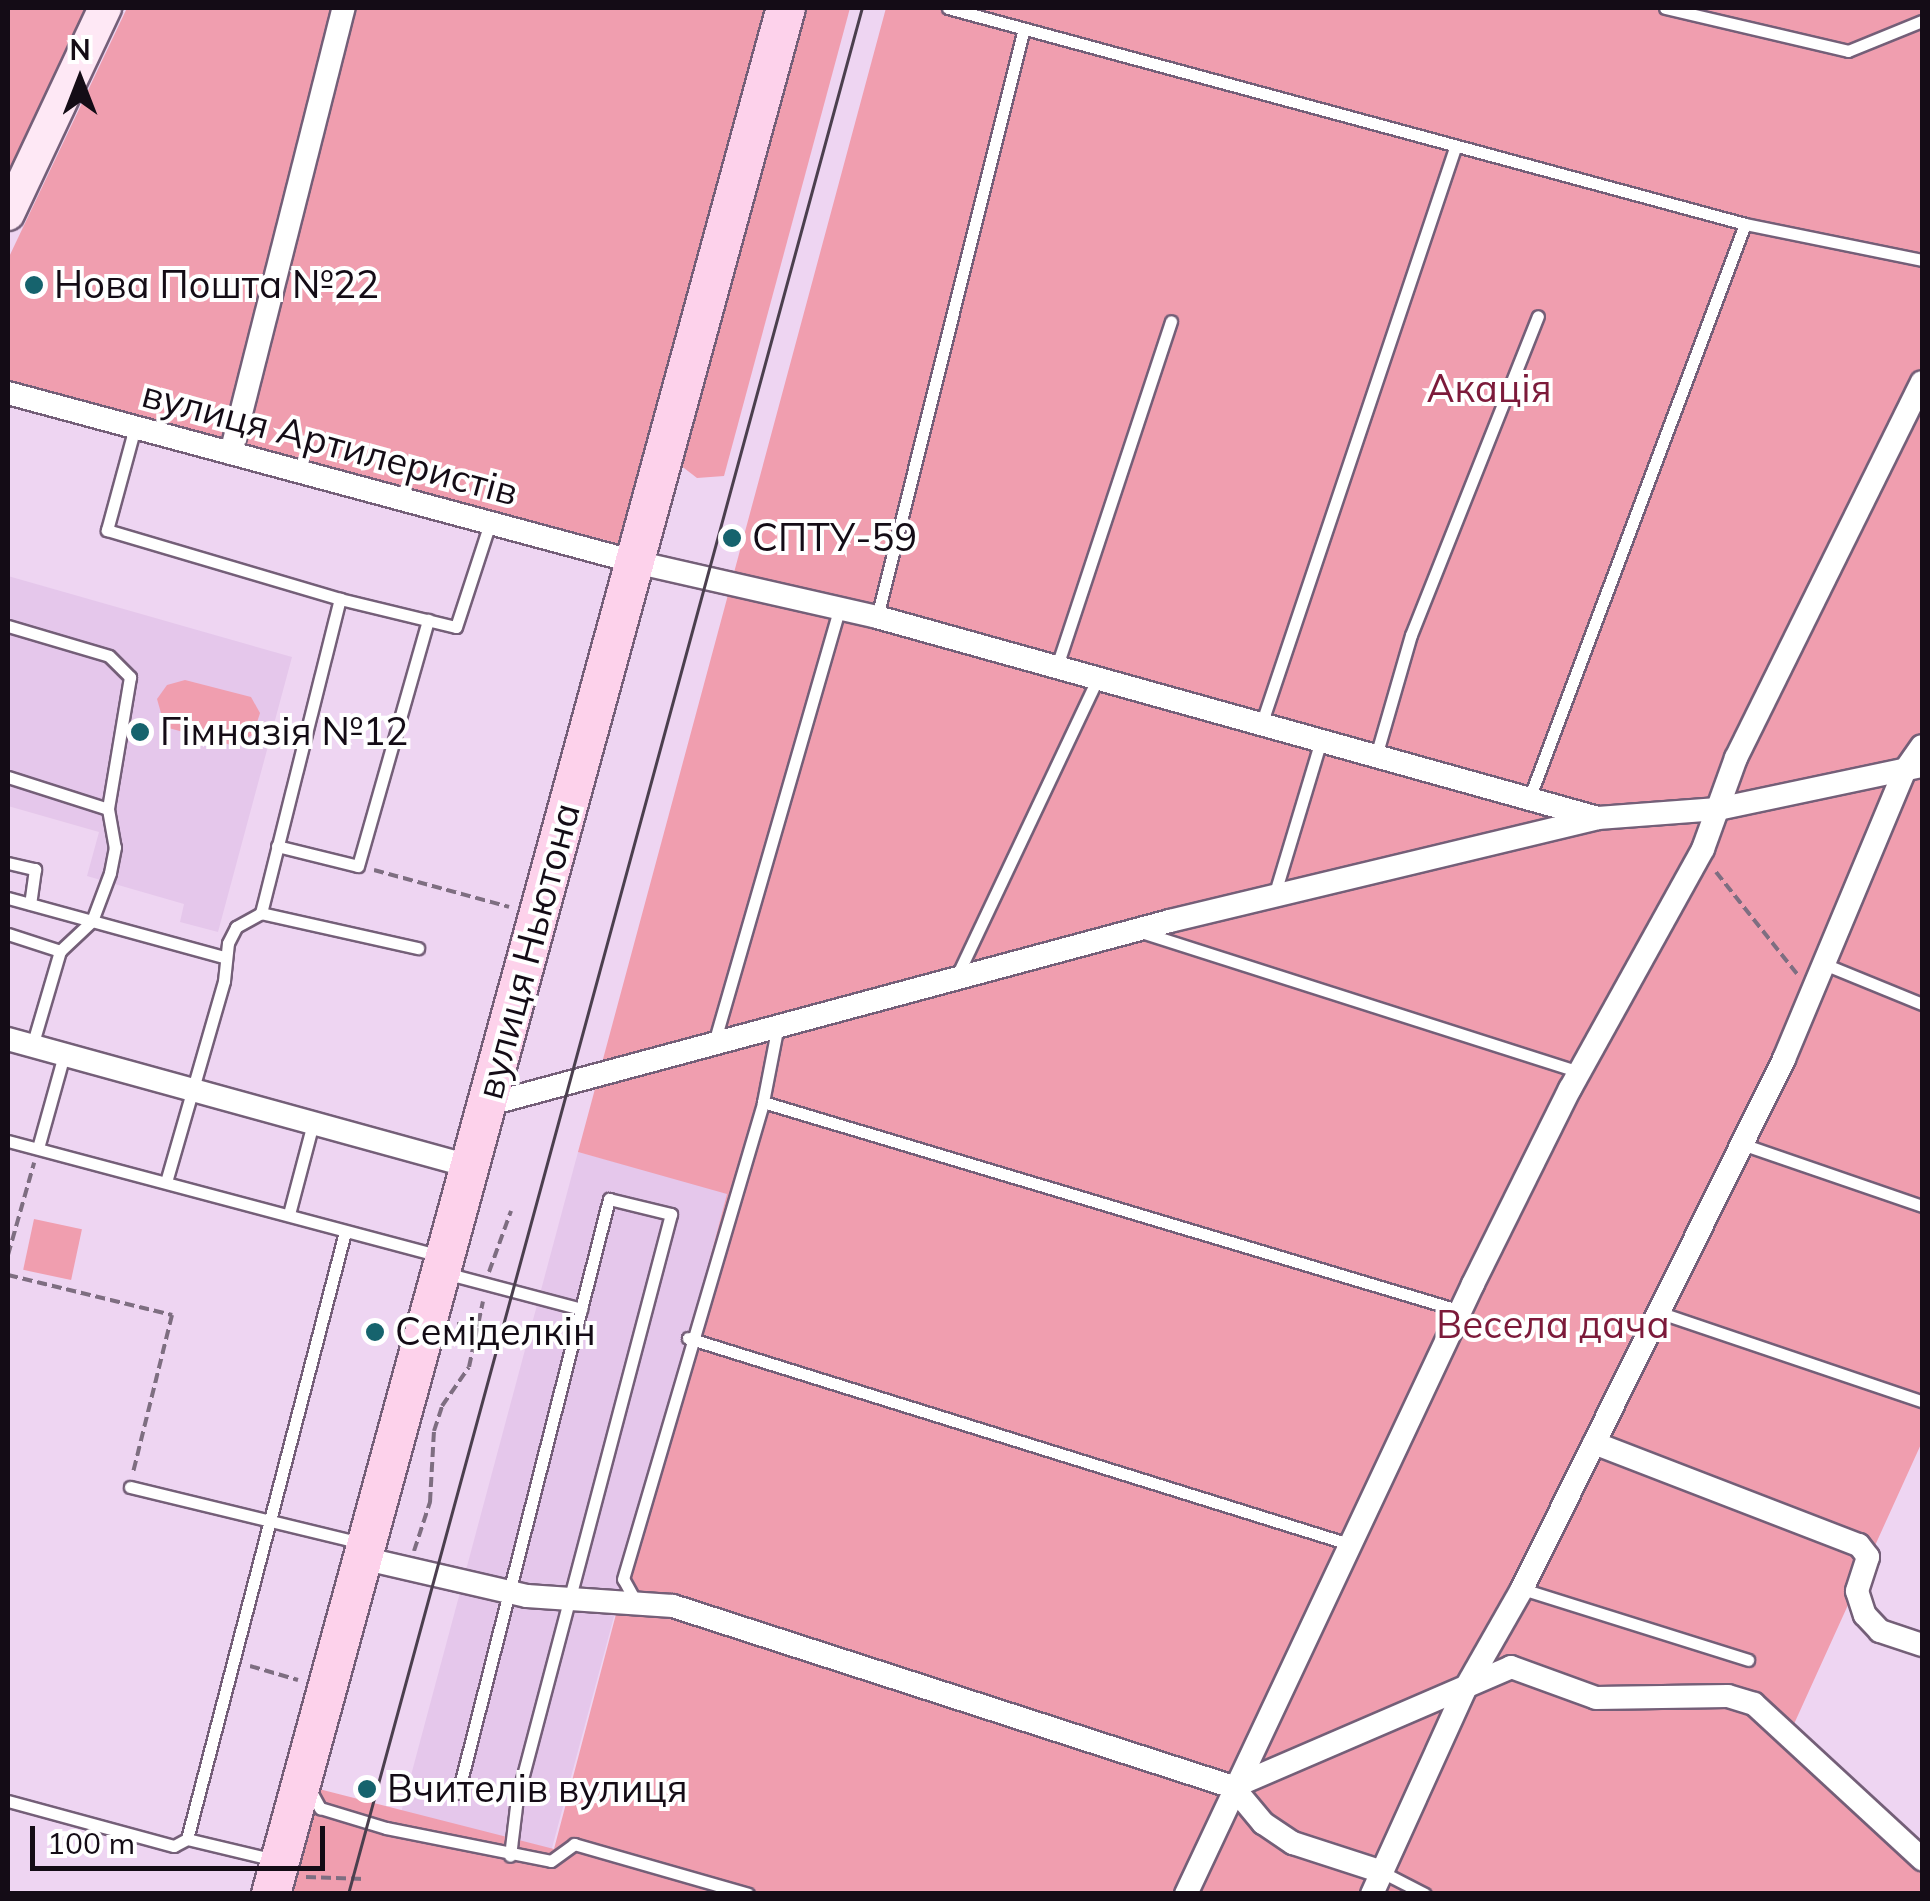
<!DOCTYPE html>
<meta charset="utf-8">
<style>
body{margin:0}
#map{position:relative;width:1930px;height:1901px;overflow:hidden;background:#eed5f2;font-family:Mulish,sans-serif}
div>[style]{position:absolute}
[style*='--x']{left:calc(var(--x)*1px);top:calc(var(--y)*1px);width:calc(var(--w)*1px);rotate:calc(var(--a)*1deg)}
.built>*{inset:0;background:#e5c7eb;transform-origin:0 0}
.green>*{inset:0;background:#f09eaf;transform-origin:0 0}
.path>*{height:4px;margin-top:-2px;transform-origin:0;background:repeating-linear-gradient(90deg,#7e6e81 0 10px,transparent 0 15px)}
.roads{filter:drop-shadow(2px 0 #745f78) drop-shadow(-2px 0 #745f78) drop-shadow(0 2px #745f78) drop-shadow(0 -2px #745f78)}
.lane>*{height:11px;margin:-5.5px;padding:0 5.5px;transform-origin:5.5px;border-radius:5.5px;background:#fff}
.street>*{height:22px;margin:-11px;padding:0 11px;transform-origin:11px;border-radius:11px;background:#fff}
.secondary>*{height:32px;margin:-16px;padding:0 16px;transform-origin:16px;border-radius:16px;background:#fee8f5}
.primary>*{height:38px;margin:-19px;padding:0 19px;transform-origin:19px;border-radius:19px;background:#fdd2eb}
.tram>*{height:2.5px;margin:-1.25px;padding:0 1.25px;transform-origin:1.25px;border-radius:1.25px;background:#4b3f4e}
.dots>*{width:28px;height:28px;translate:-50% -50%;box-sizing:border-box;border:5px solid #fff;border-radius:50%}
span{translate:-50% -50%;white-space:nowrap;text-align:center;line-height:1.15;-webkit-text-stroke:8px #fff;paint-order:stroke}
.poi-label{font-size:38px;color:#140c16}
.left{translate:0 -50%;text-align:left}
.park-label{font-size:38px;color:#7c1a3a}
.street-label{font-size:38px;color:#140c16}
.frame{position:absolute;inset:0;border:10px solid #140c16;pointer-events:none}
.north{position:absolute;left:30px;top:30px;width:100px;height:100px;-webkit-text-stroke:8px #fff;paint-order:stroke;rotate:0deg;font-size:28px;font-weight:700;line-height:40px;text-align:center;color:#140c16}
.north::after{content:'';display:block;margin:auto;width:35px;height:45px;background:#140c16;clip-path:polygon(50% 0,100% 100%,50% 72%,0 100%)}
.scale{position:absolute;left:30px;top:1826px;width:295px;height:45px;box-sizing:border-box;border:5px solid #140c16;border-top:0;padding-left:12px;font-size:30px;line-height:35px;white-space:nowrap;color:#140c16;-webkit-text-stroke:8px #fff;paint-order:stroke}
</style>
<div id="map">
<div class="built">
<div style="clip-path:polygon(8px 576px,292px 657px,218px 932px,180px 922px,184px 904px,87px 876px,99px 832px,8px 806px)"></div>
<div style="left:578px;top:1152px;width:155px;height:682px;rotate:15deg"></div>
</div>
<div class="green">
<div style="clip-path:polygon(8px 8px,86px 8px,8px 175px)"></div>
<div style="clip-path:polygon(127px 8px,767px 8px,620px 544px,8px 381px,8px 259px)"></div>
<div style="clip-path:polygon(798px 8px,850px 8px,724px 476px,697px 478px,671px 458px)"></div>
<div style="clip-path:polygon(886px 8px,1922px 8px,1922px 1442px,1789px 1735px,1922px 1859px,1922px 1893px,285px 1894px,315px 1788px,554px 1849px,727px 1194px,578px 1152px)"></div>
<div style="clip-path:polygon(185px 680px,251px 697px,260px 713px,253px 735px,231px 745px,165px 727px,157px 699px,167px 685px)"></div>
<div style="left:34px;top:1219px;width:49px;height:52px;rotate:12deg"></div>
</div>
<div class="path">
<div style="--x:374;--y:870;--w:140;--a:15.3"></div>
<div style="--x:1716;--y:872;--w:130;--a:51.5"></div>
<div style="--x:8;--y:1255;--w:96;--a:-74.2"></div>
<div style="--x:489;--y:1272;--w:65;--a:-70.2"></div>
<div style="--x:8;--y:1275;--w:169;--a:13.7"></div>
<div style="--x:172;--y:1315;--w:163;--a:103.9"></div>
<div style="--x:457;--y:1324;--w:23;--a:2"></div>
<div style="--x:414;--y:1551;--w:52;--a:-71.9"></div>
<div style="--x:430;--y:1502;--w:71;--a:-86.8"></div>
<div style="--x:434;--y:1431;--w:26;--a:-72"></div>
<div style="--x:442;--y:1406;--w:47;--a:-55.3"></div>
<div style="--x:469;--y:1367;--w:67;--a:-78"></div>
<div style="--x:250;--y:1666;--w:50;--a:16.3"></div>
<div style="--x:306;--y:1877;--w:59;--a:1.9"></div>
</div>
<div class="roads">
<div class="lane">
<div style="--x:948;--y:8;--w:826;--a:15.16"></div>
<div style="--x:1745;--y:224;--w:181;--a:11.5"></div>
<div style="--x:1665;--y:8;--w:188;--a:13.2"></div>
<div style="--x:1848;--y:51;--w:80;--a:-22.1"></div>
<div style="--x:135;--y:427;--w:107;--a:105.2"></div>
<div style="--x:107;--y:530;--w:243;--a:16.5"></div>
<div style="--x:877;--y:617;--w:603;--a:-75.99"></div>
<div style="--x:8;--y:626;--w:105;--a:16.5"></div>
<div style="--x:109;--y:656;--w:30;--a:45"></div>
<div style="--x:130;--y:677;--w:134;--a:99.5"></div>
<div style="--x:108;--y:809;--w:39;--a:80"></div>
<div style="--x:115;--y:847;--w:26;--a:101"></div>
<div style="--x:110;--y:873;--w:51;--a:110.6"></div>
<div style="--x:92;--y:921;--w:44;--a:136.8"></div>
<div style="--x:1057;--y:666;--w:363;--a:-71.7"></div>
<div style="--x:1262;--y:722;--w:606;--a:-71.42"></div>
<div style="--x:1376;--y:756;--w:126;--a:-73.9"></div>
<div style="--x:1411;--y:635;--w:343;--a:-68.3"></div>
<div style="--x:8;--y:777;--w:105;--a:17.7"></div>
<div style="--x:1529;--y:799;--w:614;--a:-69.41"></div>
<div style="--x:277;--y:846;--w:83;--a:13.9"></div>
<div style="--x:358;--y:866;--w:256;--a:-74.1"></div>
<div style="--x:8;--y:863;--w:28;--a:13"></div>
<div style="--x:35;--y:869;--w:35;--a:98"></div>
<div style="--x:1274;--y:896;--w:163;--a:-73.2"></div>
<div style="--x:8;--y:898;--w:224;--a:15.3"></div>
<div style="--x:261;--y:913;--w:161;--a:12.6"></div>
<div style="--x:1144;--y:933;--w:457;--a:17.7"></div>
<div style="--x:8;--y:934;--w:55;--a:18.1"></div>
<div style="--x:60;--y:951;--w:99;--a:106.4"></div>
<div style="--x:1824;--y:964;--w:106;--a:22.2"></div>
<div style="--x:956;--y:978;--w:332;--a:-64.7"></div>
<div style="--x:714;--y:1043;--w:452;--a:-73.9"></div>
<div style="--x:763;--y:1102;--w:78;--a:-79"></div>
<div style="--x:8;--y:1141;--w:447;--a:14.9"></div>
<div style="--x:1742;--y:1144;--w:190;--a:19"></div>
<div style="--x:38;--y:1148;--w:97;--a:-74.4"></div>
<div style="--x:166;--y:1182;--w:209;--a:-73.9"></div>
<div style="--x:224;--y:981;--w:38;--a:-84"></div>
<div style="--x:228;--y:943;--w:18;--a:-63"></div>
<div style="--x:236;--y:927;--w:29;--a:-29"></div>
<div style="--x:261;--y:913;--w:324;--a:-75.9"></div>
<div style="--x:340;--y:599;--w:119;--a:13.6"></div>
<div style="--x:456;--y:627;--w:109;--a:-71.9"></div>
<div style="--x:289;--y:1214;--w:94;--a:-75.2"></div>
<div style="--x:445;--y:1273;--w:141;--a:14.8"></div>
<div style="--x:1658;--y:1312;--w:278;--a:18.7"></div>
<div style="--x:688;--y:1338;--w:696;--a:17.31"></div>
<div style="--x:130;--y:1487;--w:239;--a:13.6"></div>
<div style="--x:1522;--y:1589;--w:237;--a:17.4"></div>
<div style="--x:636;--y:1602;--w:26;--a:-119"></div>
<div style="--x:623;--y:1579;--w:497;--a:-73.6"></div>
<div style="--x:763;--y:1102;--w:729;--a:16.67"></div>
<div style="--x:310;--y:1790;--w:21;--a:61"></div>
<div style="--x:320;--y:1808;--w:69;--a:16.9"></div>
<div style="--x:386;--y:1828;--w:168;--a:11.3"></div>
<div style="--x:551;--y:1861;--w:29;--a:-36"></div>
<div style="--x:574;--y:1844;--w:181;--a:16"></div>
<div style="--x:458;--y:1793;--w:613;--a:-75.74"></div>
<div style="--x:609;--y:1199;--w:64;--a:13.6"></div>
<div style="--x:671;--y:1214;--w:604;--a:104.77"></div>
<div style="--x:517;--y:1798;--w:58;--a:96.9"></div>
<div style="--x:8;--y:1801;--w:172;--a:15.2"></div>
<div style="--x:174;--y:1846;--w:15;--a:-28"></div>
<div style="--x:187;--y:1839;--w:90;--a:13.4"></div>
<div style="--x:187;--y:1839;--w:627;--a:-75.41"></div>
<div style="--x:1382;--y:1872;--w:48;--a:27.1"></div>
</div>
<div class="street">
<div style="--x:8;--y:393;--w:649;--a:15.08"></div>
<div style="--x:635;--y:562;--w:248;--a:12.8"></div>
<div style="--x:877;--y:617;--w:748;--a:15.58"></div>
<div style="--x:1598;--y:818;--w:120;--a:-4.3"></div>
<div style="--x:1718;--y:809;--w:208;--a:-11.9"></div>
<div style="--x:231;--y:453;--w:459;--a:-75.8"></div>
<div style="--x:8;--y:1039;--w:478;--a:15.4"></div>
<div style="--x:486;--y:1105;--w:708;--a:-15.06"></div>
<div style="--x:1170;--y:921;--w:437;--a:-13.5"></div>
<div style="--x:1594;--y:1443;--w:284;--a:21.1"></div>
<div style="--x:1859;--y:1545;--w:15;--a:53"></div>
<div style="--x:1868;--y:1557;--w:36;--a:108"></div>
<div style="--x:1857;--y:1591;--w:25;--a:72"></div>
<div style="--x:1865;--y:1615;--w:22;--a:47"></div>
<div style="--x:1880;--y:1631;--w:44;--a:18.4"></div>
<div style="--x:362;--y:1558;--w:169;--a:13"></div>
<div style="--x:527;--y:1596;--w:146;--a:3.9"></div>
<div style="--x:673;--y:1606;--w:589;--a:17.91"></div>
<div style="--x:1233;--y:1787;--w:303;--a:-23.3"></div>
<div style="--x:1511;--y:1667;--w:90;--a:20"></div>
<div style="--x:1596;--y:1698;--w:132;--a:-0.9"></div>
<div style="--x:1728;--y:1696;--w:27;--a:17"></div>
<div style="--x:1754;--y:1704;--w:229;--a:42.7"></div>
<div style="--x:1233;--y:1787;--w:47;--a:50.2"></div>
<div style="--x:1263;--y:1823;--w:36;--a:34"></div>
<div style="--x:1293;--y:1843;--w:94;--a:18"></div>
<div style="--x:1186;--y:1894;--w:674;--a:-64.8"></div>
<div style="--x:1473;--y:1284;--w:218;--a:-63.6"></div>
<div style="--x:1570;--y:1089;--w:274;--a:-61"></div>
<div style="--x:1703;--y:849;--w:97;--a:-70.1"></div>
<div style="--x:1736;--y:758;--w:419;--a:-63.7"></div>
<div style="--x:1372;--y:1894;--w:225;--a:-65.6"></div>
<div style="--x:1465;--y:1689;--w:115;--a:-60.3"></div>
<div style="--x:1522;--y:1589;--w:591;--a:-63.69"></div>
<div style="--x:1784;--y:1059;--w:313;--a:-67.3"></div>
<div style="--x:1905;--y:770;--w:29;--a:-55"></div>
</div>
<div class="secondary">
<div style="--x:8;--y:214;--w:228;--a:-64.8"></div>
</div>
<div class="primary">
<div style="--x:271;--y:1894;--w:1955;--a:-74.73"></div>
</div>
</div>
<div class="tram">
<div style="--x:348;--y:1894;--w:1955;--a:-74.76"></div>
</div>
<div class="dots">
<div style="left:34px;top:285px;background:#16636d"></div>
<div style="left:732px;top:538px;background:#16636d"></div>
<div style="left:140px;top:732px;background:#16636d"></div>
<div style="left:375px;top:1332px;background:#16636d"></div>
<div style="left:367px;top:1789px;background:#16636d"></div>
</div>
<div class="poi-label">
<span class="left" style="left:54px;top:285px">Нова Пошта №22</span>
<span class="left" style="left:752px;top:538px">СПТУ-59</span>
<span class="left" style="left:160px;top:732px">Гімназія №12</span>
<span class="left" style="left:395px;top:1332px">Семіделкін</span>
<span class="left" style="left:387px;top:1789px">Вчителів вулиця</span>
</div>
<div class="park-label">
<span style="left:1489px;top:389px">Акація</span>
<span style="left:1553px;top:1325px">Весела дача</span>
</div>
<div class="street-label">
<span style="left:330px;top:443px;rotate:15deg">вулиця Артилеристів</span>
<span style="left:528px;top:951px;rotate:-75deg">вулиця Ньютона</span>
</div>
<div class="frame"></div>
<div class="north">N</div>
<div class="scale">100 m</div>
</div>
